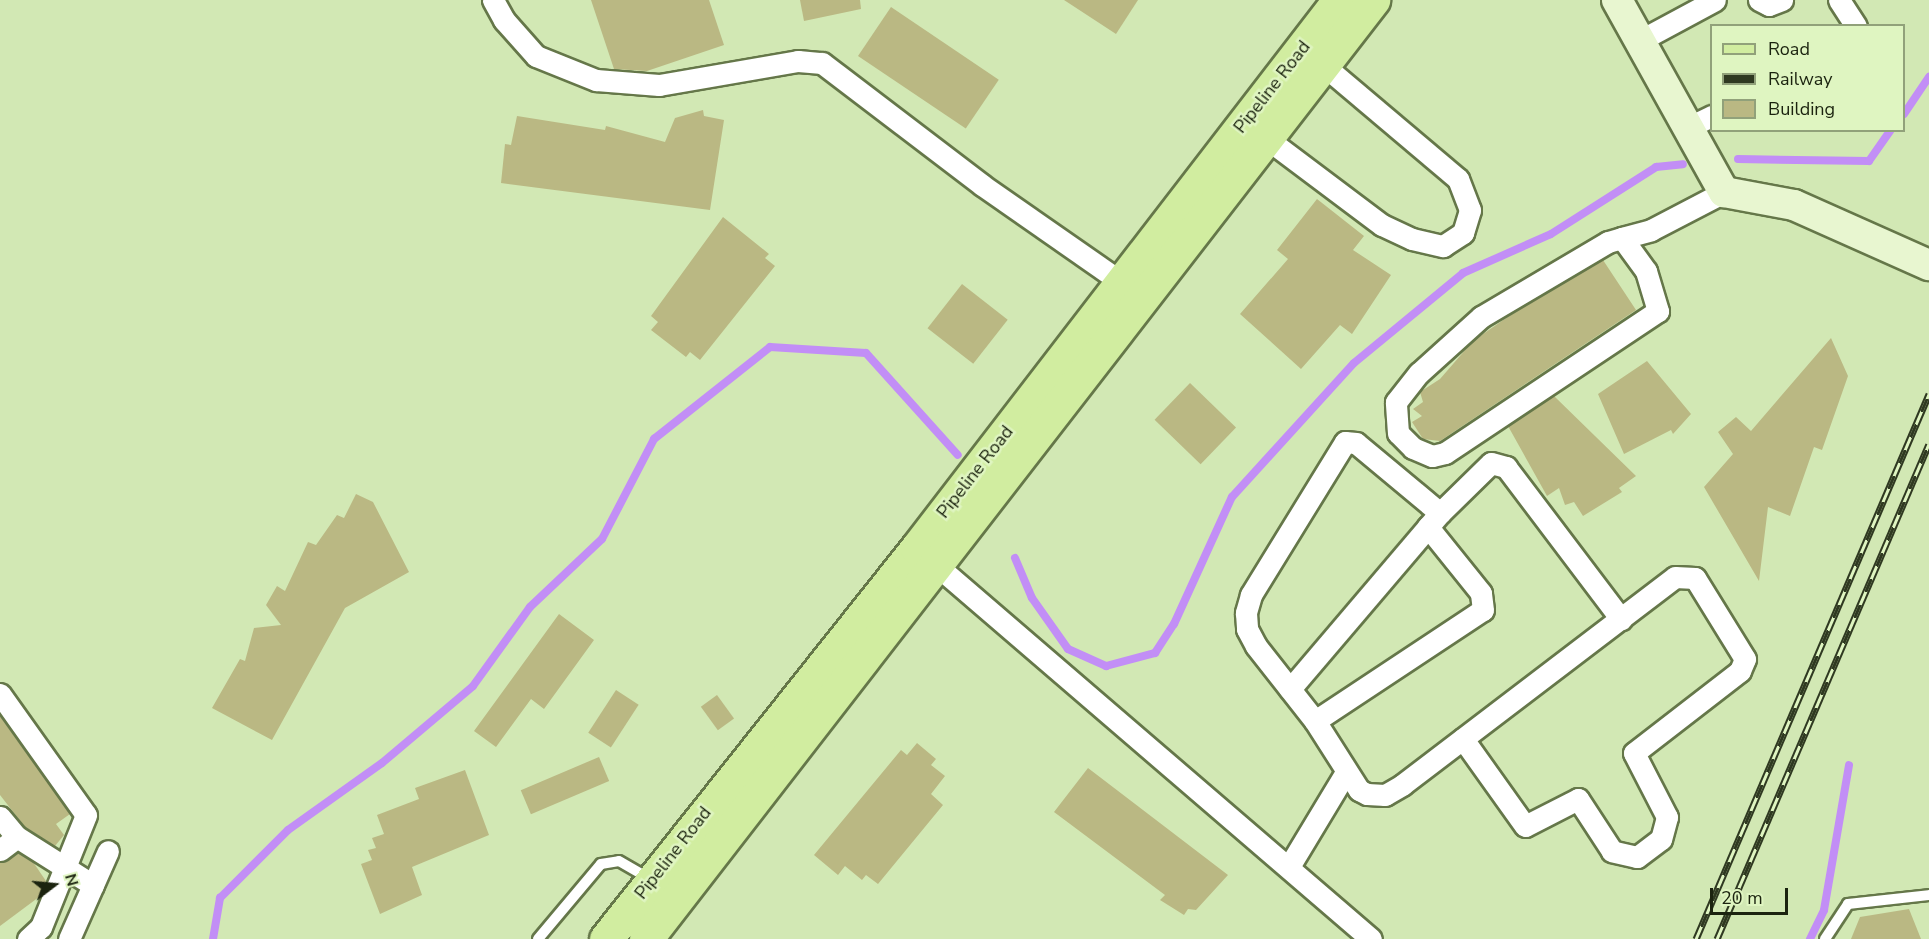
<!DOCTYPE html>
<style>
body{margin:0}
#map{position:relative;width:1929px;height:939px;overflow:hidden;background:#d2e8b4;font-family:"Nunito Sans",sans-serif}
div>[style]{position:absolute}
[style*='--x']{left:calc(var(--x)*1px);top:calc(var(--y)*1px);width:calc(var(--w)*1px);rotate:calc(var(--a)*1deg)}
.stream>*{height:8px;margin:-4px;padding:0 4px;transform-origin:4px;border-radius:4px;background:#c28ef6}
.building>*{inset:0;background:#bab883;transform-origin:0 0}
.roads{filter:drop-shadow(2px 0 #657749) drop-shadow(-2px 0 #657749) drop-shadow(0 2px #657749) drop-shadow(0 -2px #657749)}
.lane>*{height:10px;margin:-5px;padding:0 5px;transform-origin:5px;border-radius:5px;background:#fff}
.street>*{height:21px;margin:-10.5px;padding:0 10.5px;transform-origin:10.5px;border-radius:10.5px;background:#fff}
.secondary>*{height:30px;margin:-15px;padding:0 15px;transform-origin:15px;border-radius:15px;background:#e8f6d0}
.primary>*{height:33px;margin:-16.5px;padding:0 16.5px;transform-origin:16.5px;border-radius:16.5px;background:#d1eda0}
.rail>*{height:7px;margin-top:-3.5px;transform-origin:0;background:repeating-linear-gradient(90deg,#dff5c1 0 14px,#2f3921 0 28px);box-sizing:border-box;border-block:2px solid #2f3921}
span{translate:-50% -50%;white-space:nowrap;text-align:center;line-height:1.15;-webkit-text-stroke:5px #dff5c1;paint-order:stroke}
.street-label{font-size:18px;color:#1b230f}
.legend{position:absolute;left:1710px;top:24px;width:195px;height:108px;box-sizing:border-box;background:#dff5c1;border:2px solid #91a17a;margin:0;padding:8px 10px;list-style:none;font-size:18px;color:#1b230f}
.legend li{display:flex;align-items:center;gap:12px;height:30px}
.legend b{width:30px;border:2px solid #91a17a}
.north{position:absolute;left:24px;top:855px;width:60px;height:60px;-webkit-text-stroke:4px #dff5c1;paint-order:stroke;rotate:74deg;font-size:16px;font-weight:700;line-height:24px;text-align:center;color:#1b230f}
.north::after{content:'';display:block;margin:auto;width:21px;height:27px;background:#1b230f;clip-path:polygon(50% 0,100% 100%,50% 72%,0 100%)}
.scale{position:absolute;left:1710px;top:888px;width:78px;height:27px;box-sizing:border-box;border:3px solid #1b230f;border-top:0;padding-left:8px;font-size:18px;line-height:21px;white-space:nowrap;color:#1b230f;-webkit-text-stroke:4px #dff5c1;paint-order:stroke}
</style>
<div id="map">
<div class="stream">
<div style="--x:1904;--y:114;--w:45;--a:-56"></div>
<div style="--x:1738;--y:159;--w:131;--a:0.9"></div>
<div style="--x:1869;--y:161;--w:38;--a:-55"></div>
<div style="--x:1015;--y:558;--w:43;--a:67"></div>
<div style="--x:1032;--y:598;--w:62;--a:54.8"></div>
<div style="--x:1068;--y:649;--w:42;--a:24.1"></div>
<div style="--x:1106;--y:666;--w:51;--a:-14.9"></div>
<div style="--x:1155;--y:653;--w:35;--a:-57"></div>
<div style="--x:1174;--y:624;--w:140;--a:-65.5"></div>
<div style="--x:1232;--y:497;--w:181;--a:-47.7"></div>
<div style="--x:1354;--y:363;--w:141;--a:-39.5"></div>
<div style="--x:1463;--y:273;--w:96;--a:-23.9"></div>
<div style="--x:1551;--y:234;--w:125;--a:-32.5"></div>
<div style="--x:1656;--y:167;--w:27;--a:-6"></div>
<div style="--x:213;--y:939;--w:42;--a:-80.3"></div>
<div style="--x:220;--y:898;--w:96;--a:-45"></div>
<div style="--x:288;--y:830;--w:115;--a:-35.5"></div>
<div style="--x:382;--y:763;--w:119;--a:-40.2"></div>
<div style="--x:473;--y:686;--w:97;--a:-54.2"></div>
<div style="--x:530;--y:607;--w:99;--a:-43.4"></div>
<div style="--x:602;--y:539;--w:113;--a:-62.5"></div>
<div style="--x:654;--y:439;--w:148;--a:-38.4"></div>
<div style="--x:770;--y:347;--w:96;--a:3.6"></div>
<div style="--x:866;--y:353;--w:137;--a:48"></div>
<div style="--x:1810;--y:939;--w:32;--a:-64"></div>
<div style="--x:1824;--y:910;--w:147;--a:-80.2"></div>
</div>
<div class="building">
<div style="clip-path:polygon(591px 0,709px 0,724px 45px,647px 71px,614px 69px)"></div>
<div style="clip-path:polygon(800px 0,860px 0,861px 9px,804px 21px)"></div>
<div style="clip-path:polygon(1064px 0,1138px 0,1116px 34px)"></div>
<div style="left:891px;top:7px;width:130px;height:59px;rotate:34deg"></div>
<div style="clip-path:polygon(703px 110px,704px 116px,724px 120px,710px 210px,501px 183px,505px 144px,511px 145px,517px 116px,605px 130px,606px 126px,665px 142px,675px 118px)"></div>
<div style="clip-path:polygon(1317px 199px,1364px 236px,1353px 250px,1391px 275px,1352px 334px,1340px 325px,1301px 369px,1240px 314px,1288px 259px,1277px 250px)"></div>
<div style="clip-path:polygon(723px 217px,769px 254px,765px 258px,775px 266px,700px 360px,690px 352px,686px 357px,651px 330px,658px 322px,651px 316px)"></div>
<div style="clip-path:polygon(1603px 260px,1636px 310px,1440px 441px,1423px 439px,1412px 422px,1422px 416px,1413px 409px,1423px 402px,1420px 392px,1440px 379px,1473px 341px,1509px 316px)"></div>
<div style="left:962px;top:284px;width:58px;height:56px;rotate:38deg"></div>
<div style="clip-path:polygon(1831px 338px,1848px 376px,1822px 450px,1814px 447px,1790px 516px,1768px 507px,1759px 581px,1704px 487px,1733px 454px,1718px 432px,1736px 417px,1751px 431px)"></div>
<div style="clip-path:polygon(1647px 361px,1691px 414px,1673px 434px,1671px 430px,1624px 454px,1598px 394px)"></div>
<div style="left:1190px;top:383px;width:64px;height:51px;rotate:44deg"></div>
<div style="clip-path:polygon(1554px 396px,1636px 476px,1619px 488px,1622px 492px,1583px 516px,1574px 502px,1565px 505px,1559px 488px,1547px 496px,1508px 426px)"></div>
<div style="clip-path:polygon(356px 494px,373px 502px,409px 572px,345px 608px,272px 740px,212px 708px,240px 659px,245px 661px,254px 628px,281px 625px,266px 605px,277px 586px,285px 591px,308px 542px,316px 545px,337px 515px,344px 518px)"></div>
<div style="clip-path:polygon(559px 614px,594px 640px,544px 709px,531px 699px,496px 747px,474px 731px)"></div>
<div style="left:616px;top:690px;width:27px;height:51px;rotate:33deg"></div>
<div style="left:717px;top:695px;width:29px;height:20px;rotate:54deg"></div>
<div style="clip-path:polygon(0 716px,70px 814px,56px 824px,64px 835px,55px 846px,25px 827px,0 795px)"></div>
<div style="clip-path:polygon(917px 743px,936px 759px,931px 765px,945px 776px,931px 794px,943px 805px,878px 884px,866px 875px,862px 880px,845px 866px,838px 875px,814px 855px,901px 750px,907px 755px)"></div>
<div style="left:599px;top:757px;width:26px;height:85px;rotate:67deg"></div>
<div style="clip-path:polygon(1088px 768px,1228px 875px,1196px 910px,1188px 909px,1184px 915px,1160px 900px,1165px 895px,1054px 812px)"></div>
<div style="clip-path:polygon(465px 770px,489px 835px,412px 867px,422px 895px,380px 914px,361px 864px,372px 860px,368px 850px,376px 848px,372px 838px,384px 834px,377px 815px,419px 799px,415px 788px)"></div>
<div style="clip-path:polygon(18px 853px,33px 862px,46px 881px,39px 897px,0 926px,0 862px)"></div>
<div style="clip-path:polygon(1909px 909px,1921px 939px,1851px 939px,1860px 917px)"></div>
</div>
<div class="roads">
<div class="lane">
<div style="--x:538;--y:939;--w:98;--a:-50"></div>
<div style="--x:601;--y:864;--w:18;--a:-9"></div>
<div style="--x:619;--y:861;--w:36;--a:30"></div>
<div style="--x:1825;--y:939;--w:42;--a:-56.7"></div>
<div style="--x:1848;--y:904;--w:81;--a:-6.3"></div>
</div>
<div class="street">
<div style="--x:493;--y:0;--w:23;--a:61"></div>
<div style="--x:504;--y:20;--w:48;--a:48.4"></div>
<div style="--x:536;--y:56;--w:65;--a:21.8"></div>
<div style="--x:596;--y:80;--w:63;--a:4.5"></div>
<div style="--x:659;--y:85;--w:141;--a:-9.8"></div>
<div style="--x:798;--y:61;--w:24;--a:5"></div>
<div style="--x:822;--y:63;--w:201;--a:37.3"></div>
<div style="--x:982;--y:185;--w:169;--a:34.9"></div>
<div style="--x:1759;--y:0;--w:11;--a:27"></div>
<div style="--x:1769;--y:5;--w:14;--a:-21"></div>
<div style="--x:1839;--y:0;--w:31;--a:57"></div>
<div style="--x:1639;--y:41;--w:86;--a:-28.3"></div>
<div style="--x:1687;--y:128;--w:28;--a:-26"></div>
<div style="--x:1266;--y:138;--w:145;--a:36.9"></div>
<div style="--x:1382;--y:225;--w:33;--a:25"></div>
<div style="--x:1412;--y:239;--w:32;--a:13"></div>
<div style="--x:1443;--y:246;--w:24;--a:-33"></div>
<div style="--x:1463;--y:233;--w:24;--a:-73"></div>
<div style="--x:1470;--y:210;--w:33;--a:-111"></div>
<div style="--x:1458;--y:179;--w:177;--a:-139.8"></div>
<div style="--x:1622;--y:238;--w:41;--a:54"></div>
<div style="--x:1646;--y:271;--w:42;--a:73.3"></div>
<div style="--x:1658;--y:311;--w:256;--a:146.3"></div>
<div style="--x:1445;--y:453;--w:13;--a:167"></div>
<div style="--x:1432;--y:456;--w:21;--a:-157"></div>
<div style="--x:1413;--y:448;--w:21;--a:-135"></div>
<div style="--x:1398;--y:433;--w:31;--a:-94"></div>
<div style="--x:1396;--y:402;--w:37;--a:-52"></div>
<div style="--x:1419;--y:373;--w:84;--a:-42.1"></div>
<div style="--x:1481;--y:317;--w:147;--a:-30.6"></div>
<div style="--x:1608;--y:242;--w:15;--a:-16"></div>
<div style="--x:1622;--y:238;--w:30;--a:-15"></div>
<div style="--x:1651;--y:230;--w:82;--a:-27.5"></div>
<div style="--x:1440;--y:513;--w:109;--a:-140.2"></div>
<div style="--x:1356;--y:443;--w:11;--a:-175"></div>
<div style="--x:1345;--y:442;--w:180;--a:121.6"></div>
<div style="--x:1251;--y:595;--w:19;--a:106"></div>
<div style="--x:1246;--y:613;--w:16;--a:86"></div>
<div style="--x:1247;--y:629;--w:19;--a:62"></div>
<div style="--x:1256;--y:646;--w:95;--a:51.8"></div>
<div style="--x:1315;--y:721;--w:82;--a:57.5"></div>
<div style="--x:1359;--y:790;--w:9;--a:27"></div>
<div style="--x:1367;--y:794;--w:18;--a:3"></div>
<div style="--x:1385;--y:795;--w:20;--a:-30"></div>
<div style="--x:1402;--y:785;--w:343;--a:-37.3"></div>
<div style="--x:1675;--y:577;--w:20;--a:3"></div>
<div style="--x:1695;--y:578;--w:95;--a:58.3"></div>
<div style="--x:1745;--y:659;--w:13;--a:113"></div>
<div style="--x:1740;--y:671;--w:134;--a:142.3"></div>
<div style="--x:1634;--y:753;--w:72;--a:62.7"></div>
<div style="--x:1667;--y:817;--w:23;--a:105"></div>
<div style="--x:1661;--y:839;--w:30;--a:143"></div>
<div style="--x:1637;--y:857;--w:26;--a:-167"></div>
<div style="--x:1612;--y:851;--w:62;--a:-123.2"></div>
<div style="--x:1578;--y:799;--w:59;--a:153"></div>
<div style="--x:1525;--y:826;--w:107;--a:-125.5"></div>
<div style="--x:928;--y:558;--w:584;--a:40.7"></div>
<div style="--x:1290;--y:689;--w:231;--a:-49.6"></div>
<div style="--x:1440;--y:513;--w:71;--a:-44.4"></div>
<div style="--x:1491;--y:463;--w:16;--a:15"></div>
<div style="--x:1506;--y:467;--w:191;--a:52.9"></div>
<div style="--x:0;--y:694;--w:148;--a:54.6"></div>
<div style="--x:86;--y:815;--w:121;--a:111.9"></div>
<div style="--x:41;--y:927;--w:18;--a:137"></div>
<div style="--x:1315;--y:721;--w:201;--a:-33.5"></div>
<div style="--x:1483;--y:610;--w:17;--a:-97"></div>
<div style="--x:1481;--y:593;--w:85;--a:-128.8"></div>
<div style="--x:0;--y:817;--w:26;--a:50"></div>
<div style="--x:17;--y:837;--w:90;--a:32.3"></div>
<div style="--x:0;--y:850;--w:21;--a:-37"></div>
<div style="--x:1290;--y:865;--w:109;--a:-58.9"></div>
<div style="--x:69;--y:939;--w:96;--a:-66.1"></div>
</div>
<div class="secondary">
<div style="--x:1617;--y:0;--w:220;--a:60.9"></div>
<div style="--x:1724;--y:192;--w:71;--a:10.5"></div>
<div style="--x:1794;--y:205;--w:148;--a:24"></div>
</div>
<div class="primary">
<div style="--x:606;--y:939;--w:500;--a:-51.5"></div>
<div style="--x:917;--y:548;--w:692;--a:-52.4"></div>
<div style="--x:646;--y:939;--w:1188;--a:-52.25"></div>
</div>
</div>
<div class="rail">
<div style="--x:1696;--y:939;--w:593;--a:-66.85"></div>
<div style="--x:1717;--y:939;--w:538;--a:-66.82"></div>
</div>
<div class="street-label">
<span style="left:1272px;top:87px;rotate:-52deg">Pipeline Road</span>
<span style="left:975px;top:472px;rotate:-52deg">Pipeline Road</span>
<span style="left:673px;top:853px;rotate:-52deg">Pipeline Road</span>
</div>
<ul class="legend">
<li><b style="height:8px;background:#d1eda0"></b>Road</li>
<li><b style="height:8px;background:#2f3921"></b>Railway</li>
<li><b style="height:16px;background:#bab883"></b>Building</li>
</ul>
<div class="north">N</div>
<div class="scale">20 m</div>
</div>
